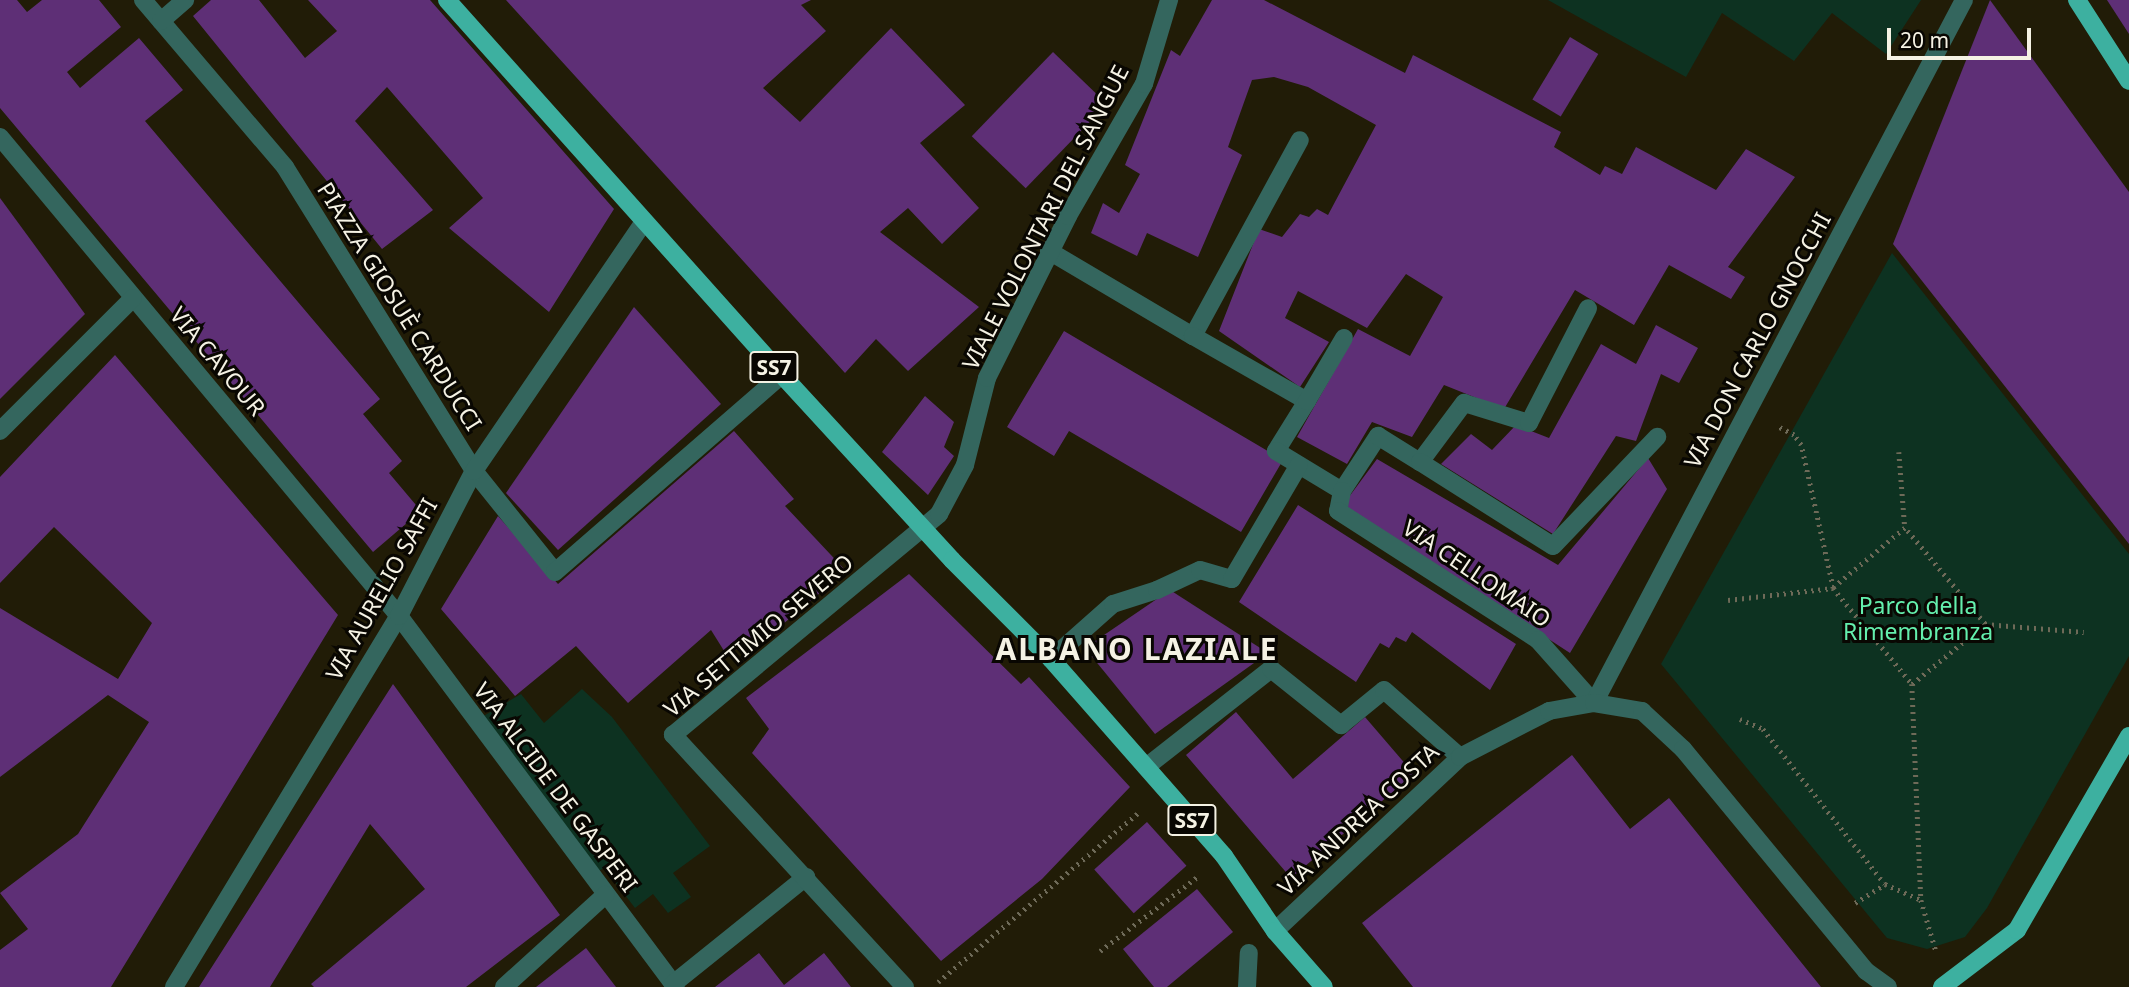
<!DOCTYPE html>
<meta charset="utf-8">
<style>
body{margin:0}
#map{position:relative;width:2129px;height:987px;overflow:hidden;background:#211c07;font-family:"Noto Sans",sans-serif}
div>[style]{position:absolute}
[style*='--x']{left:calc(var(--x)*1px);top:calc(var(--y)*1px);width:calc(var(--w)*1px);rotate:calc(var(--a)*1deg)}
.green>*{inset:0;background:#0d3221}
.building>*{inset:0;background:#5e2f76;transform-origin:0 0}
.path>*{height:4.5px;margin-top:-2.25px;transform-origin:0;background:repeating-linear-gradient(90deg,#6e6a58 0 2px,transparent 0 7px)}
.minor>*{height:18px;margin:-9px;padding:0 9px;transform-origin:9px;border-radius:9px;background:#34665e}
.major>*{height:18px;margin:-9px;padding:0 9px;transform-origin:9px;border-radius:9px;background:#3db0a0}
span{translate:-50% -50%;white-space:nowrap;text-align:center;line-height:1.15;-webkit-text-stroke:6px #090702;paint-order:stroke}
.shield-label span{padding:2px 5px;background:#090702;border:2px solid;border-radius:5px;-webkit-text-stroke-width:0}
.shield-label{font-size:21px;color:#f5f2e4;font-weight:700}
.street-label{font-size:23px;color:#f5f2e4}
.park-label{font-size:23px;color:#64efad}
.district-label{font-size:30px;color:#f5f2e4;font-weight:700;letter-spacing:2px}
.scale{position:absolute;left:1887px;top:28px;width:144px;height:32px;box-sizing:border-box;border:4px solid #f5f2e4;border-top:0;padding-left:9px;font-size:21px;line-height:24px;white-space:nowrap;color:#f5f2e4;-webkit-text-stroke:5px #090702;paint-order:stroke}
</style>
<div id="map">
<div class="green">
<div style="clip-path:polygon(1548px 0,1921px 0,1886px 54px,1832px 13px,1794px 61px,1722px 13px,1686px 77px)"></div>
<div style="clip-path:polygon(1892px 253px,2129px 554px,2129px 656px,1987px 908px,1965px 937px,1927px 949px,1887px 938px,1661px 664px)"></div>
<div style="clip-path:polygon(582px 689px,612px 717px,710px 846px,673px 873px,691px 897px,668px 913px,653px 894px,635px 908px,604px 868px,594px 874px,480px 718px,521px 694px,544px 723px)"></div>
</div>
<div class="building">
<div style="clip-path:polygon(0 0,17px 0,27px 12px,42px 0,99px 0,121px 27px,67px 72px,80px 88px,139px 38px,183px 90px,145px 121px,380px 399px,363px 414px,402px 461px,389px 473px,421px 511px,373px 552px,0 108px)"></div>
<div style="clip-path:polygon(211px 0,259px 0,305px 58px,337px 31px,308px 0,430px 0,614px 209px,549px 312px,449px 228px,483px 198px,387px 87px,355px 121px,433px 210px,382px 249px,193px 16px)"></div>
<div style="clip-path:polygon(506px 0,811px 0,801px 5px,826px 31px,763px 88px,800px 122px,891px 28px,965px 105px,920px 143px,979px 208px,942px 244px,908px 208px,880px 232px,979px 307px,908px 371px,876px 339px,845px 373px)"></div>
<div style="clip-path:polygon(1212px 0,1264px 0,1405px 73px,1413px 55px,1561px 132px,1554px 147px,1600px 175px,1605px 166px,1622px 174px,1636px 147px,1716px 190px,1746px 149px,1795px 177px,1728px 267px,1745px 277px,1731px 299px,1669px 265px,1634px 325px,1575px 290px,1504px 409px,1444px 385px,1412px 437px,1372px 422px,1347px 464px,1297px 437px,1358px 329px,1410px 356px,1443px 297px,1406px 274px,1367px 328px,1298px 291px,1285px 318px,1329px 342px,1300px 387px,1219px 331px,1259px 229px,1282px 237px,1300px 214px,1309px 217px,1317px 209px,1328px 215px,1376px 125px,1308px 87px,1274px 77px,1252px 80px,1228px 147px,1242px 155px,1198px 257px,1147px 233px,1137px 256px,1091px 233px,1103px 203px,1119px 213px,1140px 174px,1125px 165px,1171px 50px,1180px 56px)"></div>
<div style="clip-path:polygon(1990px 0,2129px 192px,2129px 544px,1893px 244px)"></div>
<div style="clip-path:polygon(2107px 0,2129px 0,2129px 34px)"></div>
<div style="left:1570px;top:37px;width:33px;height:73px;rotate:31deg"></div>
<div style="left:1053px;top:52px;width:75px;height:117px;rotate:44deg"></div>
<div style="clip-path:polygon(0 198px,85px 314px,0 399px)"></div>
<div style="clip-path:polygon(634px 307px,721px 404px,558px 550px,506px 493px)"></div>
<div style="clip-path:polygon(1656px 325px,1698px 348px,1679px 383px,1661px 374px,1636px 441px,1616px 436px,1553px 534px,1441px 464px,1471px 434px,1492px 450px,1516px 425px,1549px 438px,1601px 344px,1636px 364px)"></div>
<div style="clip-path:polygon(1064px 331px,1283px 460px,1241px 532px,1069px 431px,1054px 456px,1007px 427px)"></div>
<div style="clip-path:polygon(115px 355px,338px 615px,111px 987px,0 987px,0 950px,28px 929px,0 893px,78px 834px,149px 722px,108px 695px,0 777px,0 608px,118px 679px,152px 623px,54px 527px,0 583px,0 477px)"></div>
<div style="clip-path:polygon(925px 396px,954px 422px,944px 447px,954px 456px,928px 495px,882px 452px)"></div>
<div style="clip-path:polygon(734px 431px,794px 499px,785px 506px,846px 571px,770px 635px,726px 654px,711px 630px,628px 703px,576px 646px,515px 696px,441px 609px,498px 516px,558px 584px)"></div>
<div style="clip-path:polygon(1648px 458px,1667px 489px,1570px 653px,1343px 505px,1377px 459px,1558px 565px)"></div>
<div style="clip-path:polygon(1298px 505px,1516px 644px,1490px 690px,1412px 632px,1406px 642px,1396px 637px,1389px 648px,1380px 643px,1356px 682px,1239px 602px)"></div>
<div style="clip-path:polygon(909px 574px,1021px 684px,1029px 677px,1130px 787px,1042px 879px,941px 961px,752px 753px,769px 729px,746px 698px)"></div>
<div style="clip-path:polygon(1170px 590px,1268px 653px,1155px 734px,1085px 648px)"></div>
<div style="clip-path:polygon(393px 684px,560px 915px,466px 987px,314px 987px,311px 984px,425px 889px,370px 824px,270px 987px,199px 987px)"></div>
<div style="clip-path:polygon(1236px 712px,1293px 779px,1365px 717px,1414px 774px,1291px 878px,1186px 755px)"></div>
<div style="clip-path:polygon(1572px 755px,1630px 829px,1669px 798px,1821px 987px,1413px 987px,1362px 923px)"></div>
<div style="left:1147px;top:822px;width:59px;height:71px;rotate:48deg"></div>
<div style="clip-path:polygon(1197px 889px,1233px 932px,1167px 987px,1154px 987px,1123px 949px)"></div>
<div style="clip-path:polygon(586px 948px,616px 987px,536px 987px)"></div>
<div style="clip-path:polygon(759px 953px,784px 985px,824px 953px,851px 987px,715px 987px)"></div>
</div>
<div class="path">
<div style="--x:1899;--y:452;--w:76;--a:85.5"></div>
<div style="--x:1728;--y:600;--w:106;--a:-6.5"></div>
<div style="--x:1833;--y:588;--w:147;--a:-102.6"></div>
<div style="--x:1801;--y:445;--w:12;--a:-125"></div>
<div style="--x:1794;--y:435;--w:20;--a:-153"></div>
<div style="--x:1985;--y:624;--w:99;--a:4.6"></div>
<div style="--x:1912;--y:684;--w:94;--a:-39.4"></div>
<div style="--x:1985;--y:624;--w:125;--a:-129.8"></div>
<div style="--x:1905;--y:528;--w:94;--a:140.2"></div>
<div style="--x:1833;--y:588;--w:124;--a:50.5"></div>
<div style="--x:1912;--y:684;--w:216;--a:87.6"></div>
<div style="--x:1740;--y:719;--w:25;--a:23"></div>
<div style="--x:1763;--y:729;--w:197;--a:51.8"></div>
<div style="--x:1855;--y:903;--w:36;--a:-32"></div>
<div style="--x:1885;--y:884;--w:39;--a:24"></div>
<div style="--x:1921;--y:900;--w:53;--a:73.6"></div>
<div style="--x:1100;--y:951;--w:122;--a:-37.3"></div>
<div style="--x:938;--y:982;--w:265;--a:-40.2"></div>
</div>
<div class="minor">
<div style="--x:143;--y:0;--w:219;--a:49.6"></div>
<div style="--x:285;--y:167;--w:358;--a:58.1"></div>
<div style="--x:474;--y:471;--w:129;--a:51.3"></div>
<div style="--x:555;--y:572;--w:301;--a:-41"></div>
<div style="--x:161;--y:21;--w:32;--a:-41"></div>
<div style="--x:0;--y:137;--w:623;--a:50.21"></div>
<div style="--x:399;--y:616;--w:463;--a:53.3"></div>
<div style="--x:1049;--y:251;--w:167;--a:30.6"></div>
<div style="--x:1193;--y:336;--w:223;--a:-61.4"></div>
<div style="--x:1193;--y:336;--w:131;--a:29.7"></div>
<div style="--x:1307;--y:401;--w:59;--a:121.8"></div>
<div style="--x:1276;--y:451;--w:77;--a:31.2"></div>
<div style="--x:1342;--y:491;--w:66;--a:-56.8"></div>
<div style="--x:1378;--y:436;--w:49;--a:31.8"></div>
<div style="--x:1420;--y:462;--w:74;--a:-53.3"></div>
<div style="--x:1464;--y:403;--w:68;--a:17.1"></div>
<div style="--x:1529;--y:423;--w:129;--a:-62.8"></div>
<div style="--x:1307;--y:401;--w:73;--a:-59.6"></div>
<div style="--x:0;--y:431;--w:188;--a:-45"></div>
<div style="--x:1420;--y:462;--w:157;--a:32.3"></div>
<div style="--x:1553;--y:546;--w:151;--a:-46.3"></div>
<div style="--x:1342;--y:491;--w:20;--a:101"></div>
<div style="--x:1338;--y:511;--w:238;--a:32.8"></div>
<div style="--x:1538;--y:640;--w:84;--a:48.4"></div>
<div style="--x:1051;--y:659;--w:83;--a:-41.6"></div>
<div style="--x:1113;--y:604;--w:46;--a:-17.7"></div>
<div style="--x:1157;--y:590;--w:47;--a:-24.9"></div>
<div style="--x:1200;--y:570;--w:33;--a:16"></div>
<div style="--x:1232;--y:579;--w:132;--a:-59.6"></div>
<div style="--x:1594;--y:703;--w:794;--a:-62.24"></div>
<div style="--x:1146;--y:767;--w:159;--a:-38.1"></div>
<div style="--x:1271;--y:669;--w:90;--a:38.7"></div>
<div style="--x:1341;--y:725;--w:55;--a:-39.1"></div>
<div style="--x:1384;--y:690;--w:101;--a:41.4"></div>
<div style="--x:1275;--y:931;--w:254;--a:-43.2"></div>
<div style="--x:1460;--y:757;--w:100;--a:-27.3"></div>
<div style="--x:1549;--y:711;--w:46;--a:-10.1"></div>
<div style="--x:1594;--y:703;--w:49;--a:9.5"></div>
<div style="--x:1642;--y:711;--w:56;--a:42.8"></div>
<div style="--x:1683;--y:749;--w:288;--a:50.5"></div>
<div style="--x:1866;--y:971;--w:27;--a:36"></div>
<div style="--x:673;--y:984;--w:171;--a:-38.8"></div>
<div style="--x:174;--y:987;--w:434;--a:-58.8"></div>
<div style="--x:399;--y:616;--w:163;--a:-62.7"></div>
<div style="--x:474;--y:471;--w:300;--a:-55.7"></div>
<div style="--x:504;--y:987;--w:137;--a:-42.3"></div>
<div style="--x:905;--y:987;--w:343;--a:-132.6"></div>
<div style="--x:673;--y:735;--w:346;--a:-39.7"></div>
<div style="--x:939;--y:514;--w:55;--a:-62"></div>
<div style="--x:965;--y:465;--w:90;--a:-75.8"></div>
<div style="--x:987;--y:378;--w:181;--a:-63.4"></div>
<div style="--x:1068;--y:216;--w:152;--a:-60.1"></div>
<div style="--x:1144;--y:84;--w:88;--a:-73.4"></div>
<div style="--x:1247;--y:987;--w:34;--a:-87"></div>
</div>
<div class="major">
<div style="--x:447;--y:0;--w:503;--a:48.22"></div>
<div style="--x:782;--y:375;--w:251;--a:47.4"></div>
<div style="--x:952;--y:560;--w:140;--a:45"></div>
<div style="--x:1051;--y:659;--w:262;--a:48.7"></div>
<div style="--x:1224;--y:856;--w:91;--a:55.8"></div>
<div style="--x:1275;--y:931;--w:74;--a:48.8"></div>
<div style="--x:2077;--y:0;--w:96;--a:57.3"></div>
<div style="--x:1942;--y:987;--w:94;--a:-37.2"></div>
<div style="--x:2017;--y:930;--w:224;--a:-60"></div>
</div>
<div class="shield-label">
<span style="left:774px;top:367px">SS7</span>
<span style="left:1192px;top:820px">SS7</span>
</div>
<div class="street-label">
<span style="left:1045px;top:217px;rotate:-63deg">VIALE VOLONTARI DEL SANGUE</span>
<span style="left:400px;top:306px;rotate:58deg">PIAZZA GIOSUÈ CARDUCCI</span>
<span style="left:1757px;top:340px;rotate:-62deg">VIA DON CARLO GNOCCHI</span>
<span style="left:218px;top:361px;rotate:50deg">VIA CAVOUR</span>
<span style="left:1477px;top:573px;rotate:34deg">VIA CELLOMAIO</span>
<span style="left:381px;top:589px;rotate:-61deg">VIA AURELIO SAFFI</span>
<span style="left:758px;top:635px;rotate:-40deg">VIA SETTIMIO SEVERO</span>
<span style="left:556px;top:787px;rotate:53deg">VIA ALCIDE DE GASPERI</span>
<span style="left:1358px;top:819px;rotate:-43deg">VIA ANDREA COSTA</span>
</div>
<div class="park-label">
<span style="left:1918px;top:618px">Parco della<br>Rimembranza</span>
</div>
<div class="district-label">
<span style="left:1137px;top:649px">ALBANO LAZIALE</span>
</div>
<div class="scale">20 m</div>
</div>
